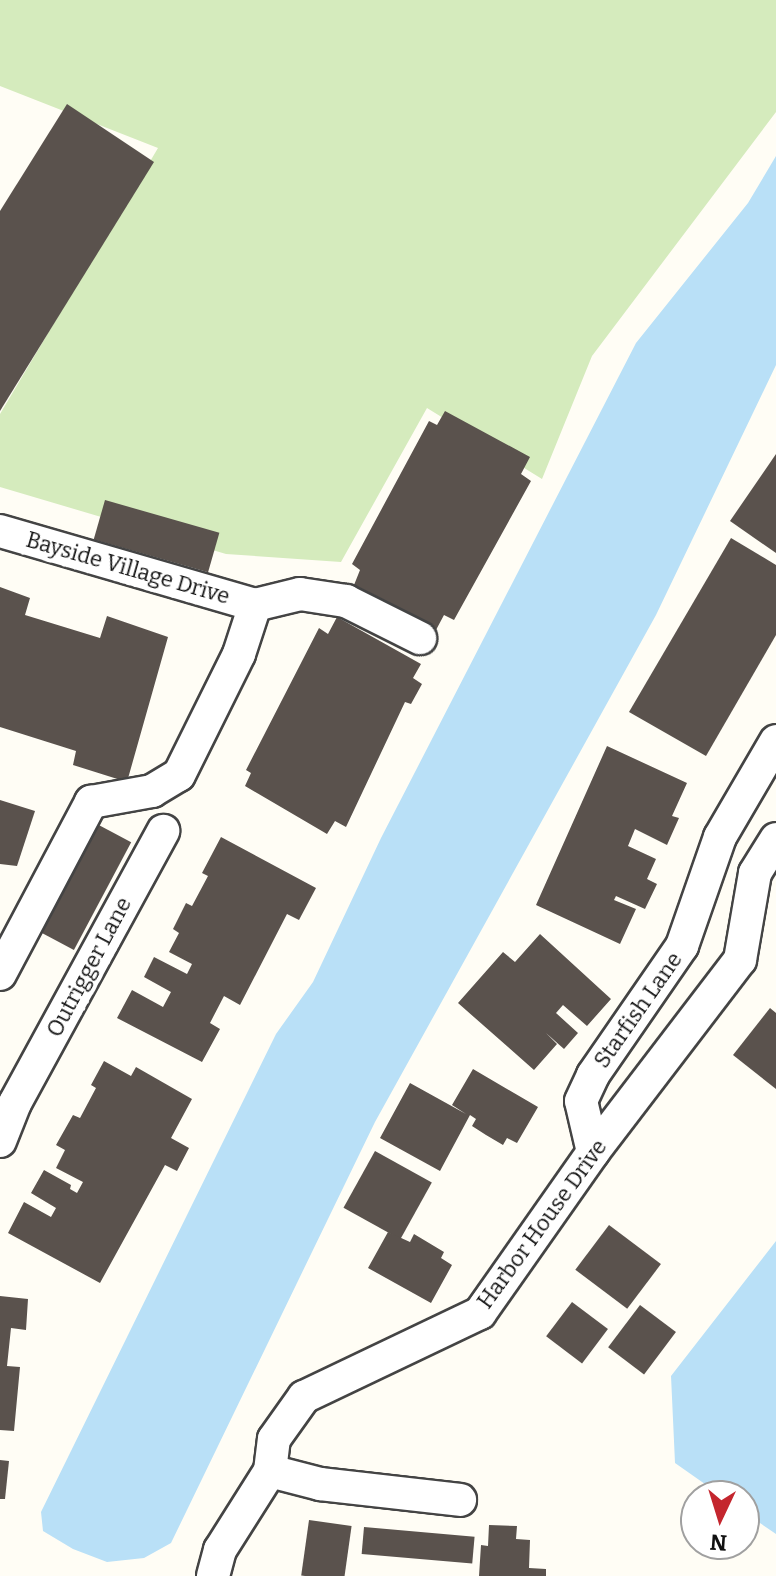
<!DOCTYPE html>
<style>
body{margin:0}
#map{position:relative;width:776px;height:1576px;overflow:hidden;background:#fffdf5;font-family:Bitter,serif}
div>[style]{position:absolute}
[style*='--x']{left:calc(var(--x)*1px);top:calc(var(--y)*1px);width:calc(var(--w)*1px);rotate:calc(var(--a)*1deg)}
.green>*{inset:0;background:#d5ebbd}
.water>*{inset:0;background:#b9e0f7}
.building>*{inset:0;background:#5a524d;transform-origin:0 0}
.roads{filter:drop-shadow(2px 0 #444) drop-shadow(-2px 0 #444) drop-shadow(0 2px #444) drop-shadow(0 -2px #444)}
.minor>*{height:32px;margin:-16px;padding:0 16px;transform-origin:16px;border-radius:16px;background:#fff}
span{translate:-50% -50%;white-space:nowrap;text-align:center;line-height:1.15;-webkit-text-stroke:8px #fff;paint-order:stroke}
.street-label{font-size:22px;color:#111}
.north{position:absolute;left:680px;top:1480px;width:80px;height:80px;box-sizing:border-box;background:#fff;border:2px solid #a0a0a0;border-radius:50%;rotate:184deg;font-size:22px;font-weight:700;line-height:32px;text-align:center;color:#111}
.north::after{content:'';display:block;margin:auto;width:28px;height:36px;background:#c4262e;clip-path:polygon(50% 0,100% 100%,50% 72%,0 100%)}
</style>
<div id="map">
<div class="green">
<div style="clip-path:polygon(0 0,776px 0,776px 112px,592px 356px,542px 479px,427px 408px,341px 562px,226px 554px,0 487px,0 414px,158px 148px,0 86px)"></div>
</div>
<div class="water">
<div style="clip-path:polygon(776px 156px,776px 365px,656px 615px,375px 1122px,171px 1543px,144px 1558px,107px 1562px,73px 1549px,43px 1531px,41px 1512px,276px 1034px,313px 982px,381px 838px,636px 343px,748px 203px)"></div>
<div style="clip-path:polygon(776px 1241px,776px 1534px,744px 1512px,744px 1496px,722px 1496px,675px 1463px,671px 1376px)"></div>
</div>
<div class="building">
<div style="clip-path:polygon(67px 104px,154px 162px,0 411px,0 211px)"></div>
<div style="clip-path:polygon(445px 411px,530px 457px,521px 474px,531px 481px,454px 620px,444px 615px,436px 630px,354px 585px,360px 570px,352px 564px,429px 421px,437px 425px)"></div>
<div style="clip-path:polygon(776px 454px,776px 553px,730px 521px)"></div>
<div style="left:105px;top:500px;width:119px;height:41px;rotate:16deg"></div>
<div style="clip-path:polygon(731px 538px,776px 565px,776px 635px,706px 756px,629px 712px)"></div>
<div style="clip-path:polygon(0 587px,30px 598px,25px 615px,100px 638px,107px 616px,168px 637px,127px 782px,73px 765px,76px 751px,0 727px)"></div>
<div style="clip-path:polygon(337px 617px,421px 664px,413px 678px,422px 684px,411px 704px,405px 702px,346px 827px,335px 821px,327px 834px,245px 786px,251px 773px,246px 770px,319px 628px,328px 634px)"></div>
<div style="clip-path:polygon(607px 746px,687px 783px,672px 816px,679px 818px,667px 845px,635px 829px,628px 846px,656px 859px,647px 879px,657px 884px,645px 909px,616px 896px,614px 900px,636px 909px,620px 944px,536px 905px)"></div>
<div style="clip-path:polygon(0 800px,35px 811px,17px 866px,0 864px)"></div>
<div style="left:95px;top:823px;width:41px;height:122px;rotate:28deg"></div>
<div style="clip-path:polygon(221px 837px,316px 888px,299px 920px,287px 914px,240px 1005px,224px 996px,210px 1023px,220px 1029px,202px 1062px,117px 1018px,132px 990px,163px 1007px,171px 992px,144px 977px,154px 957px,187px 974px,192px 964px,169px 952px,179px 933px,173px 929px,186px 903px,192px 906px,208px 876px,202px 873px)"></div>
<div style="clip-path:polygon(540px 934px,611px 999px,587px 1026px,563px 1005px,556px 1013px,578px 1033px,564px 1049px,546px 1033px,557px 1044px,534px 1070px,458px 1003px,503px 952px,515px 962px)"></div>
<div style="clip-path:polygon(770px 1008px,776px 1013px,776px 1089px,733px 1055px)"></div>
<div style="clip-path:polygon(104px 1061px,131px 1076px,136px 1067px,192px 1099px,171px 1138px,189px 1148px,177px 1171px,165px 1165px,100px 1283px,8px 1233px,24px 1202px,51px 1217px,56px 1208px,31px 1193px,44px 1170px,71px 1185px,70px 1189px,77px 1193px,83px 1182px,56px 1168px,65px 1150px,56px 1145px,73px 1115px,80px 1118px,96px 1088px,91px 1085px)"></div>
<div style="clip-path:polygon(473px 1069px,538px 1107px,517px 1143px,507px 1138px,503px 1145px,486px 1135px,472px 1126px,476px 1119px,470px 1115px,440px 1171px,380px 1138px,410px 1083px,466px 1114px,452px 1105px)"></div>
<div style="left:375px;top:1151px;width:65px;height:65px;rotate:29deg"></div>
<div style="left:609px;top:1225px;width:65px;height:56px;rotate:37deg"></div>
<div style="clip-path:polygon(388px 1232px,410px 1242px,414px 1234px,444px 1252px,441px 1258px,452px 1265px,431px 1303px,368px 1268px)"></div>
<div style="clip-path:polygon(0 1296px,28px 1299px,26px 1330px,11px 1328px,7px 1366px,20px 1367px,14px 1431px,0 1430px)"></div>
<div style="left:572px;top:1302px;width:45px;height:43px;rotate:37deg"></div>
<div style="left:640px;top:1305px;width:45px;height:53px;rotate:37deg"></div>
<div style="clip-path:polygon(0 1460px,9px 1461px,5px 1499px,0 1499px)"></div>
<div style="left:309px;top:1520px;width:43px;height:56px;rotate:8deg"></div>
<div style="clip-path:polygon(489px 1525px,517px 1526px,516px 1539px,530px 1540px,529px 1568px,546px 1569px,546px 1576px,479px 1576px,481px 1545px,488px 1546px)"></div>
<div style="left:364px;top:1527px;width:111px;height:27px;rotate:5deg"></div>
</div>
<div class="roads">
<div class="minor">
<div style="--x:0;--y:531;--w:266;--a:16.2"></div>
<div style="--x:255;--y:605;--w:46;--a:-13.7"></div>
<div style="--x:300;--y:594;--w:47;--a:8.7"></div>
<div style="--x:346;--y:601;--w:83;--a:26.6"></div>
<div style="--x:0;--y:974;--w:195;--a:-62.1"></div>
<div style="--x:91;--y:802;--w:62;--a:-10.2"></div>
<div style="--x:152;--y:791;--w:31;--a:-31"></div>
<div style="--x:179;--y:775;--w:135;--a:-63.6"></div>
<div style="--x:239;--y:654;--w:52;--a:-71.9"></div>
<div style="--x:0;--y:1141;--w:41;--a:-68.5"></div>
<div style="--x:15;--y:1103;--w:310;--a:-61.4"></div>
<div style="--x:593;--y:1152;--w:52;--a:-103.2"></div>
<div style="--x:581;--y:1101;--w:29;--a:-65"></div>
<div style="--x:593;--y:1075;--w:157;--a:-55.4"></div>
<div style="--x:682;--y:946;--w:115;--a:-70.8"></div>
<div style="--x:720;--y:837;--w:111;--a:-59.7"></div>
<div style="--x:270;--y:1471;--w:52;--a:14.6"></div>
<div style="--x:320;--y:1484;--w:141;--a:6.5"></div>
<div style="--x:213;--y:1576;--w:27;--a:-75"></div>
<div style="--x:220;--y:1550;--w:93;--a:-57.7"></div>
<div style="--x:270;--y:1471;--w:32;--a:-83"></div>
<div style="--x:274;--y:1439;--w:52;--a:-54.5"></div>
<div style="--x:304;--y:1397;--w:195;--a:-25.5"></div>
<div style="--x:480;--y:1313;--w:197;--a:-54.9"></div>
<div style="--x:593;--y:1152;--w:242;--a:-52.6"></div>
<div style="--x:740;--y:960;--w:88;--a:-80.2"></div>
<div style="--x:755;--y:873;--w:40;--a:-58"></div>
</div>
</div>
<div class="street-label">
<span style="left:128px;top:568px;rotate:16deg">Bayside Village Drive</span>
<span style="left:89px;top:967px;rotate:-62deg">Outrigger Lane</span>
<span style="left:638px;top:1010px;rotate:-55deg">Starfish Lane</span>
<span style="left:542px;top:1224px;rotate:-54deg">Harbor House Drive</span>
</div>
<div class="north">N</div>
</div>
